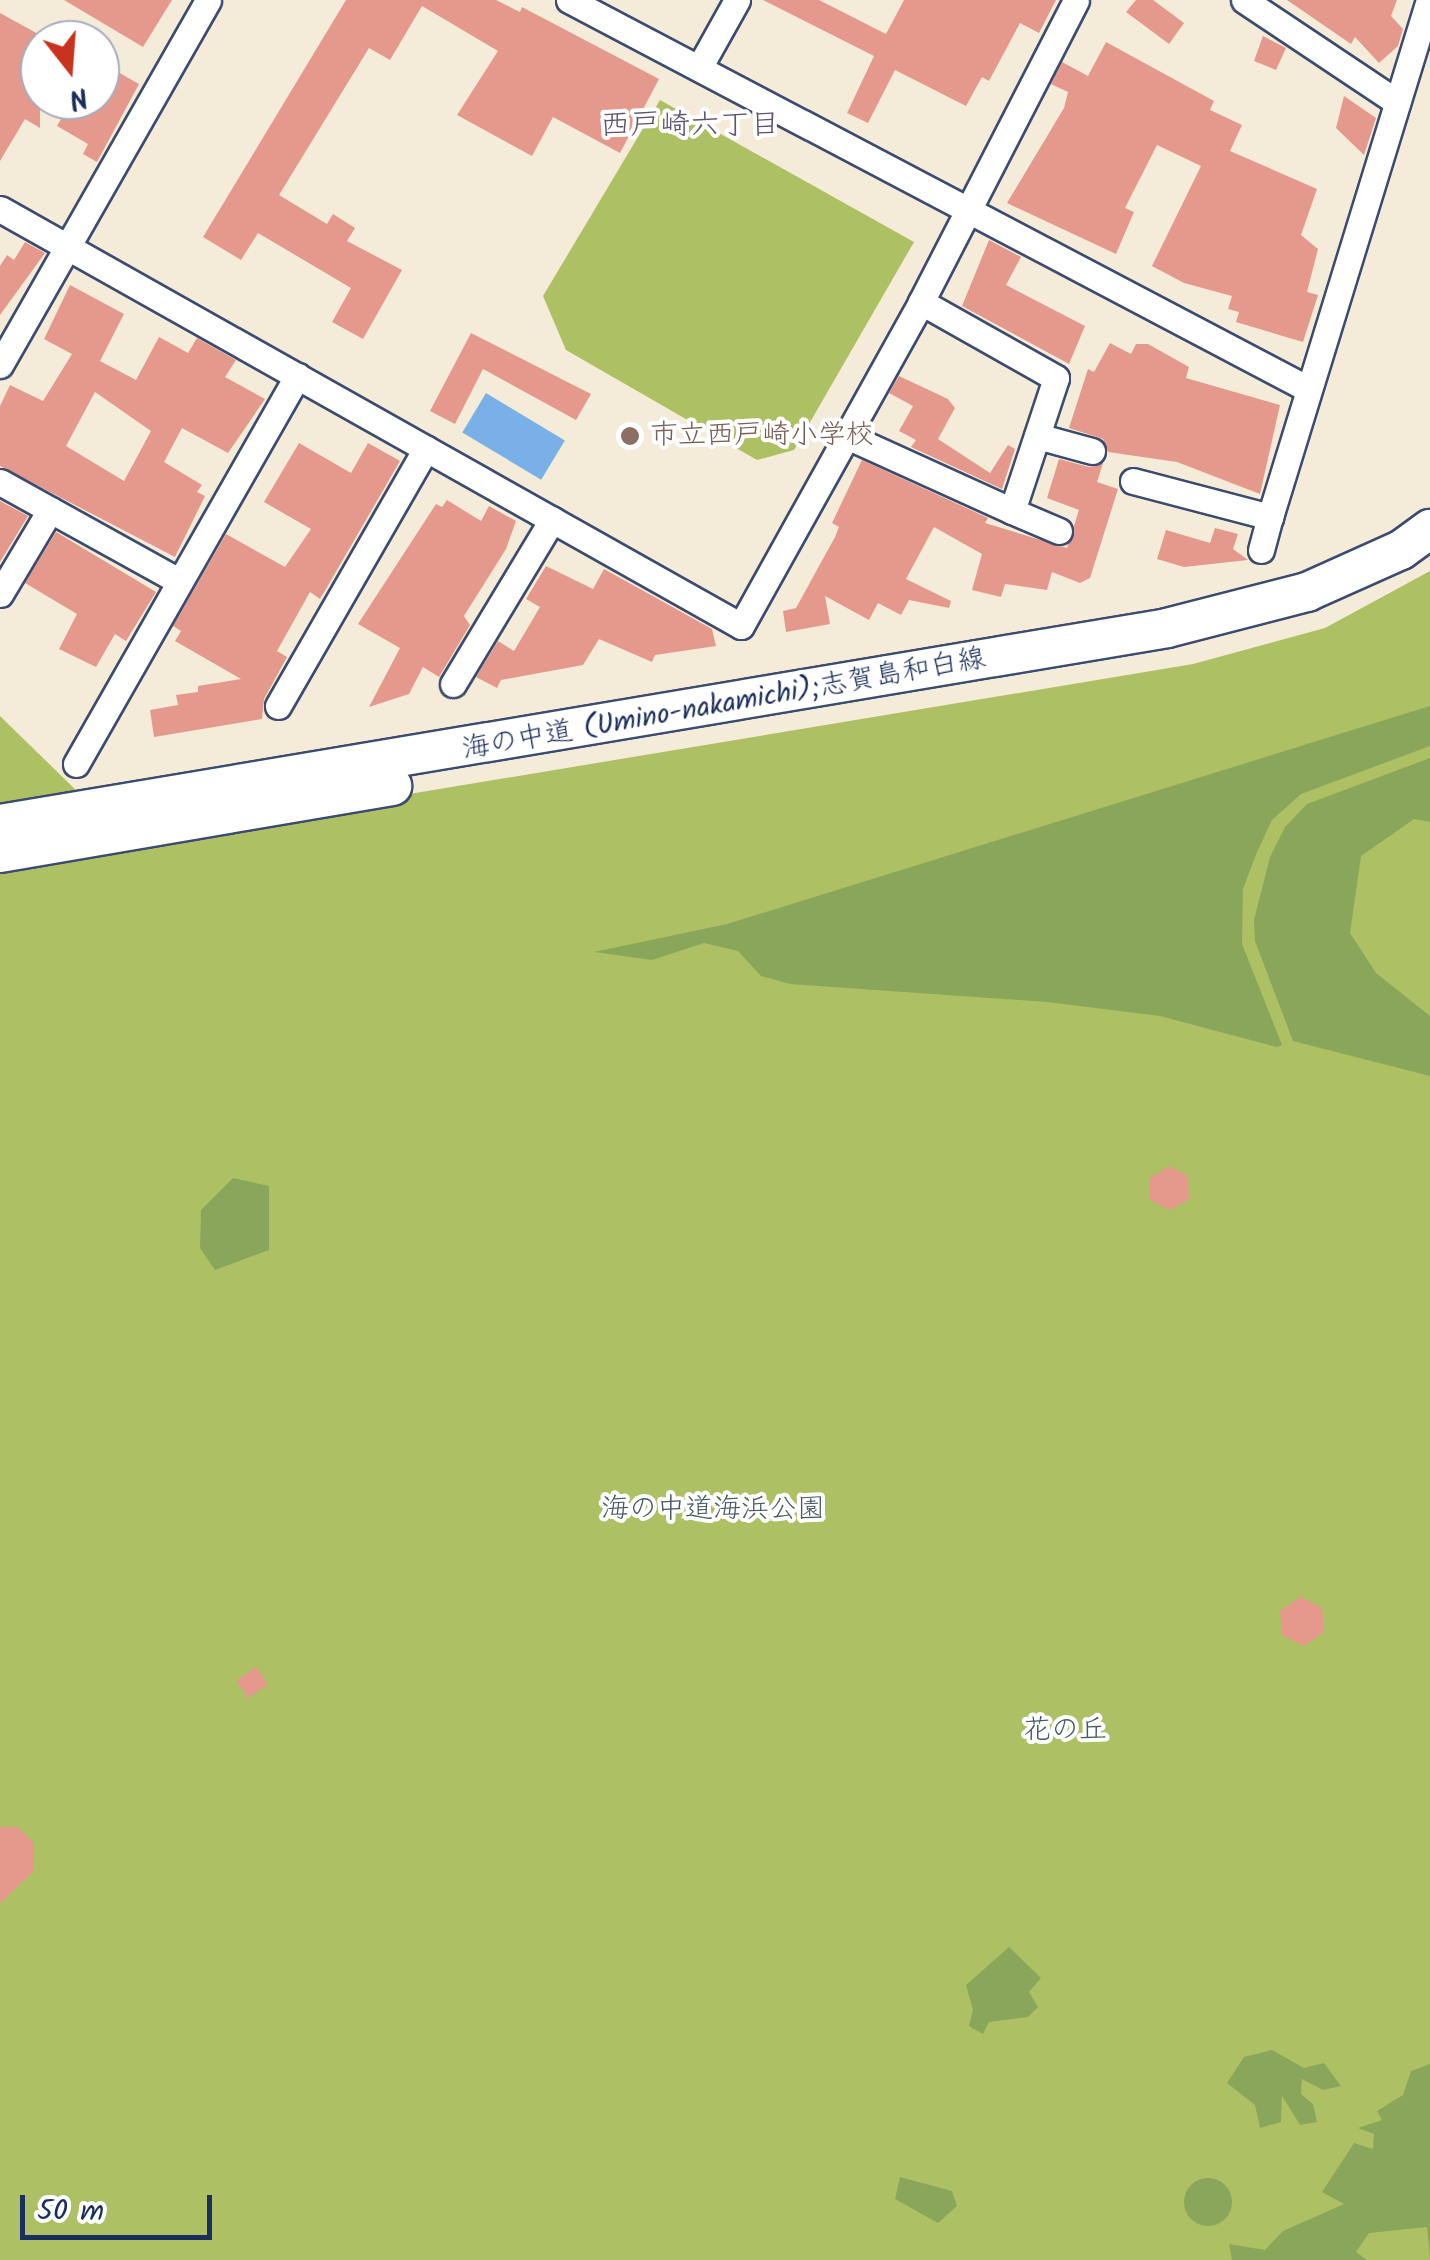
<!DOCTYPE html>
<meta charset="utf-8">
<style>
body{margin:0}
#map{position:relative;width:1430px;height:2260px;overflow:hidden;background:#f4ecd8;font-family:Kalam,"Klee One",sans-serif}
div>[style]{position:absolute}
[style*='--x']{left:calc(var(--x)*1px);top:calc(var(--y)*1px);width:calc(var(--w)*1px);rotate:calc(var(--a)*1deg)}
.green>*{inset:0;background:#aec064}
.forest>*{inset:0;background:#8aa65a}
.round{border-radius:50%}
.water>*{inset:0;background:#78b0e7;transform-origin:0 0}
.building>*{inset:0;background:#e4998c;transform-origin:0 0}
.roads{filter:drop-shadow(2px 0 #3c4b70) drop-shadow(-2px 0 #3c4b70) drop-shadow(0 2px #3c4b70) drop-shadow(0 -2px #3c4b70)}
.minor>*{height:25px;margin:-12.5px;padding:0 12.5px;transform-origin:12.5px;border-radius:12.5px;background:#fff}
.primary>*{height:38px;margin:-19px;padding:0 19px;transform-origin:19px;border-radius:19px;background:#fff}
.dots>*{width:28px;height:28px;translate:-50% -50%;box-sizing:border-box;border:5px solid #fff;border-radius:50%}
span{translate:-50% -50%;white-space:nowrap;text-align:center;line-height:1.15;-webkit-text-stroke:8px #fff;paint-order:stroke}
.education-label{font-size:28px;color:#785e54}
.left{translate:0 -50%;text-align:left}
.street-label{font-size:28px;color:#1b2f5e}
.park-label{font-size:28px;color:#475a60}
.neighbourhood-label{font-size:30px;color:#61546e}
.north{position:absolute;left:20px;top:20px;width:100px;height:100px;box-sizing:border-box;background:#fff;border:2px solid #a4acbf;border-radius:50%;rotate:163deg;font-size:28px;font-weight:700;line-height:40px;text-align:center;color:#1b2f5e}
.north::after{content:'';display:block;margin:auto;width:35px;height:45px;background:#c8321e;clip-path:polygon(50% 0,100% 100%,50% 72%,0 100%)}
.scale{position:absolute;left:20px;top:2195px;width:192px;height:45px;box-sizing:border-box;border:5px solid #1b2f5e;border-top:0;padding-left:12px;font-size:30px;line-height:35px;white-space:nowrap;color:#1b2f5e;-webkit-text-stroke:8px #fff;paint-order:stroke}
</style>
<div id="map">
<div class="green">
<div style="clip-path:polygon(660px 100px,914px 242px,794px 450px,757px 460px,566px 350px,543px 296px)"></div>
<div style="clip-path:polygon(1430px 571px,1430px 2260px,0 2260px,0 862px,1193px 664px,1325px 628px)"></div>
<div style="clip-path:polygon(0 716px,83px 797px,0 814px)"></div>
</div>
<div class="forest">
<div style="clip-path:polygon(1430px 706px,1430px 746px,1301px 794px,1272px 820px,1257px 852px,1243px 889px,1242px 944px,1282px 1045px,1277px 1047px,1160px 1016px,1047px 1002px,790px 984px,761px 976px,738px 951px,704px 943px,652px 960px,594px 952px,727px 924px)"></div>
<div style="clip-path:polygon(1430px 758px,1430px 822px,1414px 819px,1361px 856px,1350px 933px,1376px 973px,1430px 1016px,1430px 1076px,1293px 1041px,1255px 941px,1254px 920px,1270px 857px,1285px 827px,1307px 804px)"></div>
<div style="clip-path:polygon(233px 1178px,269px 1186px,269px 1250px,215px 1270px,200px 1248px,201px 1210px)"></div>
<div style="clip-path:polygon(1009px 1947px,1041px 1978px,1029px 1992px,1038px 2007px,1028px 2017px,989px 2022px,983px 2034px,969px 2026px,973px 2010px,966px 1985px)"></div>
<div style="clip-path:polygon(1272px 2050px,1304px 2068px,1324px 2063px,1341px 2086px,1323px 2090px,1302px 2079px,1301px 2094px,1313px 2104px,1317px 2122px,1300px 2125px,1282px 2096px,1281px 2122px,1260px 2128px,1255px 2105px,1227px 2083px,1244px 2057px)"></div>
<div style="clip-path:polygon(1430px 2064px,1430px 2258px,1427px 2227px,1369px 2233px,1356px 2252px,1367px 2260px,1232px 2260px,1229px 2244px,1265px 2250px,1283px 2231px,1344px 2204px,1322px 2192px,1354px 2143px,1373px 2149px,1374px 2134px,1358px 2128px,1382px 2120px,1377px 2111px,1403px 2095px,1411px 2071px)"></div>
<div style="clip-path:polygon(900px 2177px,952px 2191px,957px 2206px,938px 2223px,895px 2199px)"></div>
<div class="round" style="left:1184px;top:2178px;width:48px;height:48px"></div>
</div>
<div class="water">
<div style="left:486px;top:393px;width:92px;height:46px;rotate:31deg"></div>
</div>
<div class="building">
<div style="clip-path:polygon(64px 0,172px 0,143px 47px)"></div>
<div style="clip-path:polygon(346px 0,496px 0,520px 12px,522px 7px,659px 79px,620px 153px,553px 117px,532px 156px,457px 115px,498px 51px,422px 6px,390px 60px,369px 48px,279px 195px,327px 224px,333px 214px,355px 228px,347px 241px,402px 270px,363px 339px,332px 322px,351px 288px,258px 233px,241px 260px,203px 237px)"></div>
<div style="clip-path:polygon(763px 0,819px 0,886px 34px,904px 0,1056px 0,1039px 33px,1020px 23px,989px 81px,982px 77px,966px 106px,895px 70px,868px 123px,847px 113px,874px 56px)"></div>
<div style="clip-path:polygon(1136px 0,1153px 0,1184px 23px,1169px 44px,1126px 12px)"></div>
<div style="clip-path:polygon(1287px 0,1397px 0,1391px 16px,1403px 29px,1398px 46px,1379px 63px,1355px 37px,1351px 44px)"></div>
<div style="clip-path:polygon(0 13px,40px 35px,40px 128px,25px 119px,0 161px)"></div>
<div style="clip-path:polygon(1263px 36px,1286px 48px,1276px 70px,1254px 61px)"></div>
<div style="clip-path:polygon(1106px 42px,1214px 101px,1210px 110px,1242px 125px,1230px 151px,1317px 189px,1301px 235px,1318px 249px,1307px 292px,1318px 295px,1303px 342px,1236px 322px,1239px 312px,1228px 309px,1232px 296px,1184px 283px,1152px 266px,1201px 166px,1157px 145px,1125px 208px,1134px 212px,1116px 254px,1007px 203px,1064px 108px,1068px 92px,1051px 84px,1062px 62px,1088px 76px)"></div>
<div style="clip-path:polygon(100px 62px,139px 84px,97px 162px,83px 154px,88px 144px,57px 126px,69px 105px,78px 110px,84px 100px,100px 100px)"></div>
<div style="clip-path:polygon(1344px 96px,1376px 118px,1364px 155px,1336px 128px)"></div>
<div style="clip-path:polygon(989px 240px,1021px 257px,1006px 285px,1085px 326px,1069px 364px,962px 306px)"></div>
<div style="clip-path:polygon(25px 242px,45px 253px,0 315px,0 266px,7px 255px,14px 260px)"></div>
<div style="clip-path:polygon(evenodd,70px 285px,124px 314px,100px 361px,136px 380px,159px 337px,188px 353px,197px 338px,236px 360px,225px 377px,265px 399px,228px 453px,182px 428px,164px 462px,202px 485px,197px 492px,205px 496px,175px 557px,0 466px,0 406px,10px 385px,43px 401px,72px 354px,44px 339px,70px 285px,95px 392px,151px 431px,124px 481px,66px 446px,95px 392px)"></div>
<div style="clip-path:polygon(471px 333px,591px 394px,576px 420px,483px 369px,455px 424px,430px 411px)"></div>
<div style="clip-path:polygon(1110px 343px,1131px 354px,1136px 344px,1148px 344px,1189px 367px,1186px 378px,1280px 405px,1260px 494px,1177px 462px,1108px 452px,1103px 439px,1069px 428px,1088px 369px,1094px 372px)"></div>
<div style="clip-path:polygon(899px 376px,948px 399px,955px 408px,938px 439px,990px 473px,1008px 445px,1015px 449px,1002px 489px,911px 447px,916px 440px,899px 431px,913px 406px,889px 393px)"></div>
<div style="clip-path:polygon(299px 443px,351px 473px,368px 443px,400px 461px,326px 589px,320px 599px,310px 592px,277px 651px,287px 657px,264px 699px,262px 719px,154px 737px,150px 710px,178px 705px,176px 695px,198px 692px,198px 686px,241px 679px,175px 641px,181px 631px,173px 626px,226px 534px,285px 567px,311px 529px,264px 502px)"></div>
<div style="clip-path:polygon(1059px 459px,1089px 467px,1103px 463px,1097px 482px,1118px 489px,1090px 578px,1080px 583px,1052px 572px,1047px 590px,1005px 584px,1001px 597px,972px 590px,982px 554px,934px 527px,906px 579px,951px 601px,949px 608px,909px 600px,901px 615px,878px 603px,869px 620px,825px 596px,830px 624px,786px 632px,783px 611px,796px 608px,835px 537px,839px 527px,832px 523px,862px 460px,988px 518px,985px 523px,1067px 548px,1079px 510px,1047px 498px)"></div>
<div style="clip-path:polygon(447px 500px,481px 521px,489px 506px,516px 521px,506px 549px,464px 616px,470px 625px,439px 677px,423px 667px,409px 694px,369px 707px,400px 648px,358px 624px,436px 504px,442px 507px)"></div>
<div style="clip-path:polygon(0 501px,28px 516px,0 562px)"></div>
<div style="clip-path:polygon(1215px 528px,1238px 534px,1233px 549px,1248px 560px,1184px 567px,1157px 559px,1166px 530px,1210px 543px)"></div>
<div style="clip-path:polygon(56px 532px,156px 592px,126px 641px,115px 634px,96px 667px,59px 649px,77px 614px,25px 583px)"></div>
<div style="clip-path:polygon(546px 566px,593px 589px,604px 569px,712px 629px,716px 646px,655px 655px,652px 662px,599px 639px,583px 665px,501px 680px,497px 688px,476px 677px,498px 641px,514px 651px,540px 607px,526px 599px)"></div>
<div style="clip-path:polygon(1169px 1166px,1188px 1176px,1189px 1199px,1170px 1210px,1150px 1200px,1150px 1178px)"></div>
<div style="clip-path:polygon(1300px 1597px,1322px 1608px,1324px 1632px,1304px 1646px,1282px 1635px,1280px 1611px)"></div>
<div style="left:256px;top:1667px;width:21px;height:24px;rotate:55deg"></div>
<div style="clip-path:polygon(0 1827px,18px 1827px,34px 1843px,33px 1872px,0 1903px)"></div>
</div>
<div class="roads">
<div class="minor">
<div style="--x:569;--y:0;--w:835;--a:27.76"></div>
<div style="--x:1244;--y:0;--w:184;--a:33.7"></div>
<div style="--x:699;--y:68;--w:78;--a:-60.8"></div>
<div style="--x:0;--y:209;--w:850;--a:29.37"></div>
<div style="--x:741;--y:626;--w:371;--a:-60.9"></div>
<div style="--x:921;--y:302;--w:339;--a:-62.8"></div>
<div style="--x:0;--y:365;--w:420;--a:-60.3"></div>
<div style="--x:847;--y:436;--w:181;--a:24.4"></div>
<div style="--x:1012;--y:511;--w:140;--a:-71.7"></div>
<div style="--x:1056;--y:378;--w:155;--a:-150.6"></div>
<div style="--x:1037;--y:436;--w:57;--a:15.3"></div>
<div style="--x:1133;--y:481;--w:142;--a:14.7"></div>
<div style="--x:1270;--y:517;--w:541;--a:-72.91"></div>
<div style="--x:0;--y:482;--w:202;--a:29"></div>
<div style="--x:1012;--y:511;--w:51;--a:23.1"></div>
<div style="--x:1261;--y:550;--w:34;--a:-75"></div>
<div style="--x:0;--y:594;--w:98;--a:-59.2"></div>
<div style="--x:453;--y:684;--w:192;--a:-58.9"></div>
<div style="--x:278;--y:706;--w:297;--a:-60.1"></div>
<div style="--x:76;--y:764;--w:447;--a:-60.3"></div>
</div>
<div class="primary">
<div style="--x:0;--y:824;--w:1183;--a:-9.53"></div>
<div style="--x:1167;--y:628;--w:145;--a:-14.4"></div>
<div style="--x:1307;--y:592;--w:103;--a:-24.1"></div>
<div style="--x:1401;--y:550;--w:36;--a:-36"></div>
<div style="--x:0;--y:853;--w:398;--a:-9.7"></div>
</div>
</div>
<div class="dots">
<div style="left:630px;top:436px;background:#8d6e63"></div>
</div>
<div class="education-label">
<span class="left" style="left:650px;top:436px">市立西戸崎小学校</span>
</div>
<div class="street-label">
<span style="left:724px;top:705px;rotate:-10deg">海の中道 (Umino-nakamichi);志賀島和白線</span>
</div>
<div class="park-label">
<span style="left:713px;top:1510px">海の中道海浜公園</span>
<span style="left:1065px;top:1731px">花の丘</span>
</div>
<div class="neighbourhood-label">
<span style="left:690px;top:126px">西戸崎六丁目</span>
</div>
<div class="north">N</div>
<div class="scale">50 m</div>
</div>
